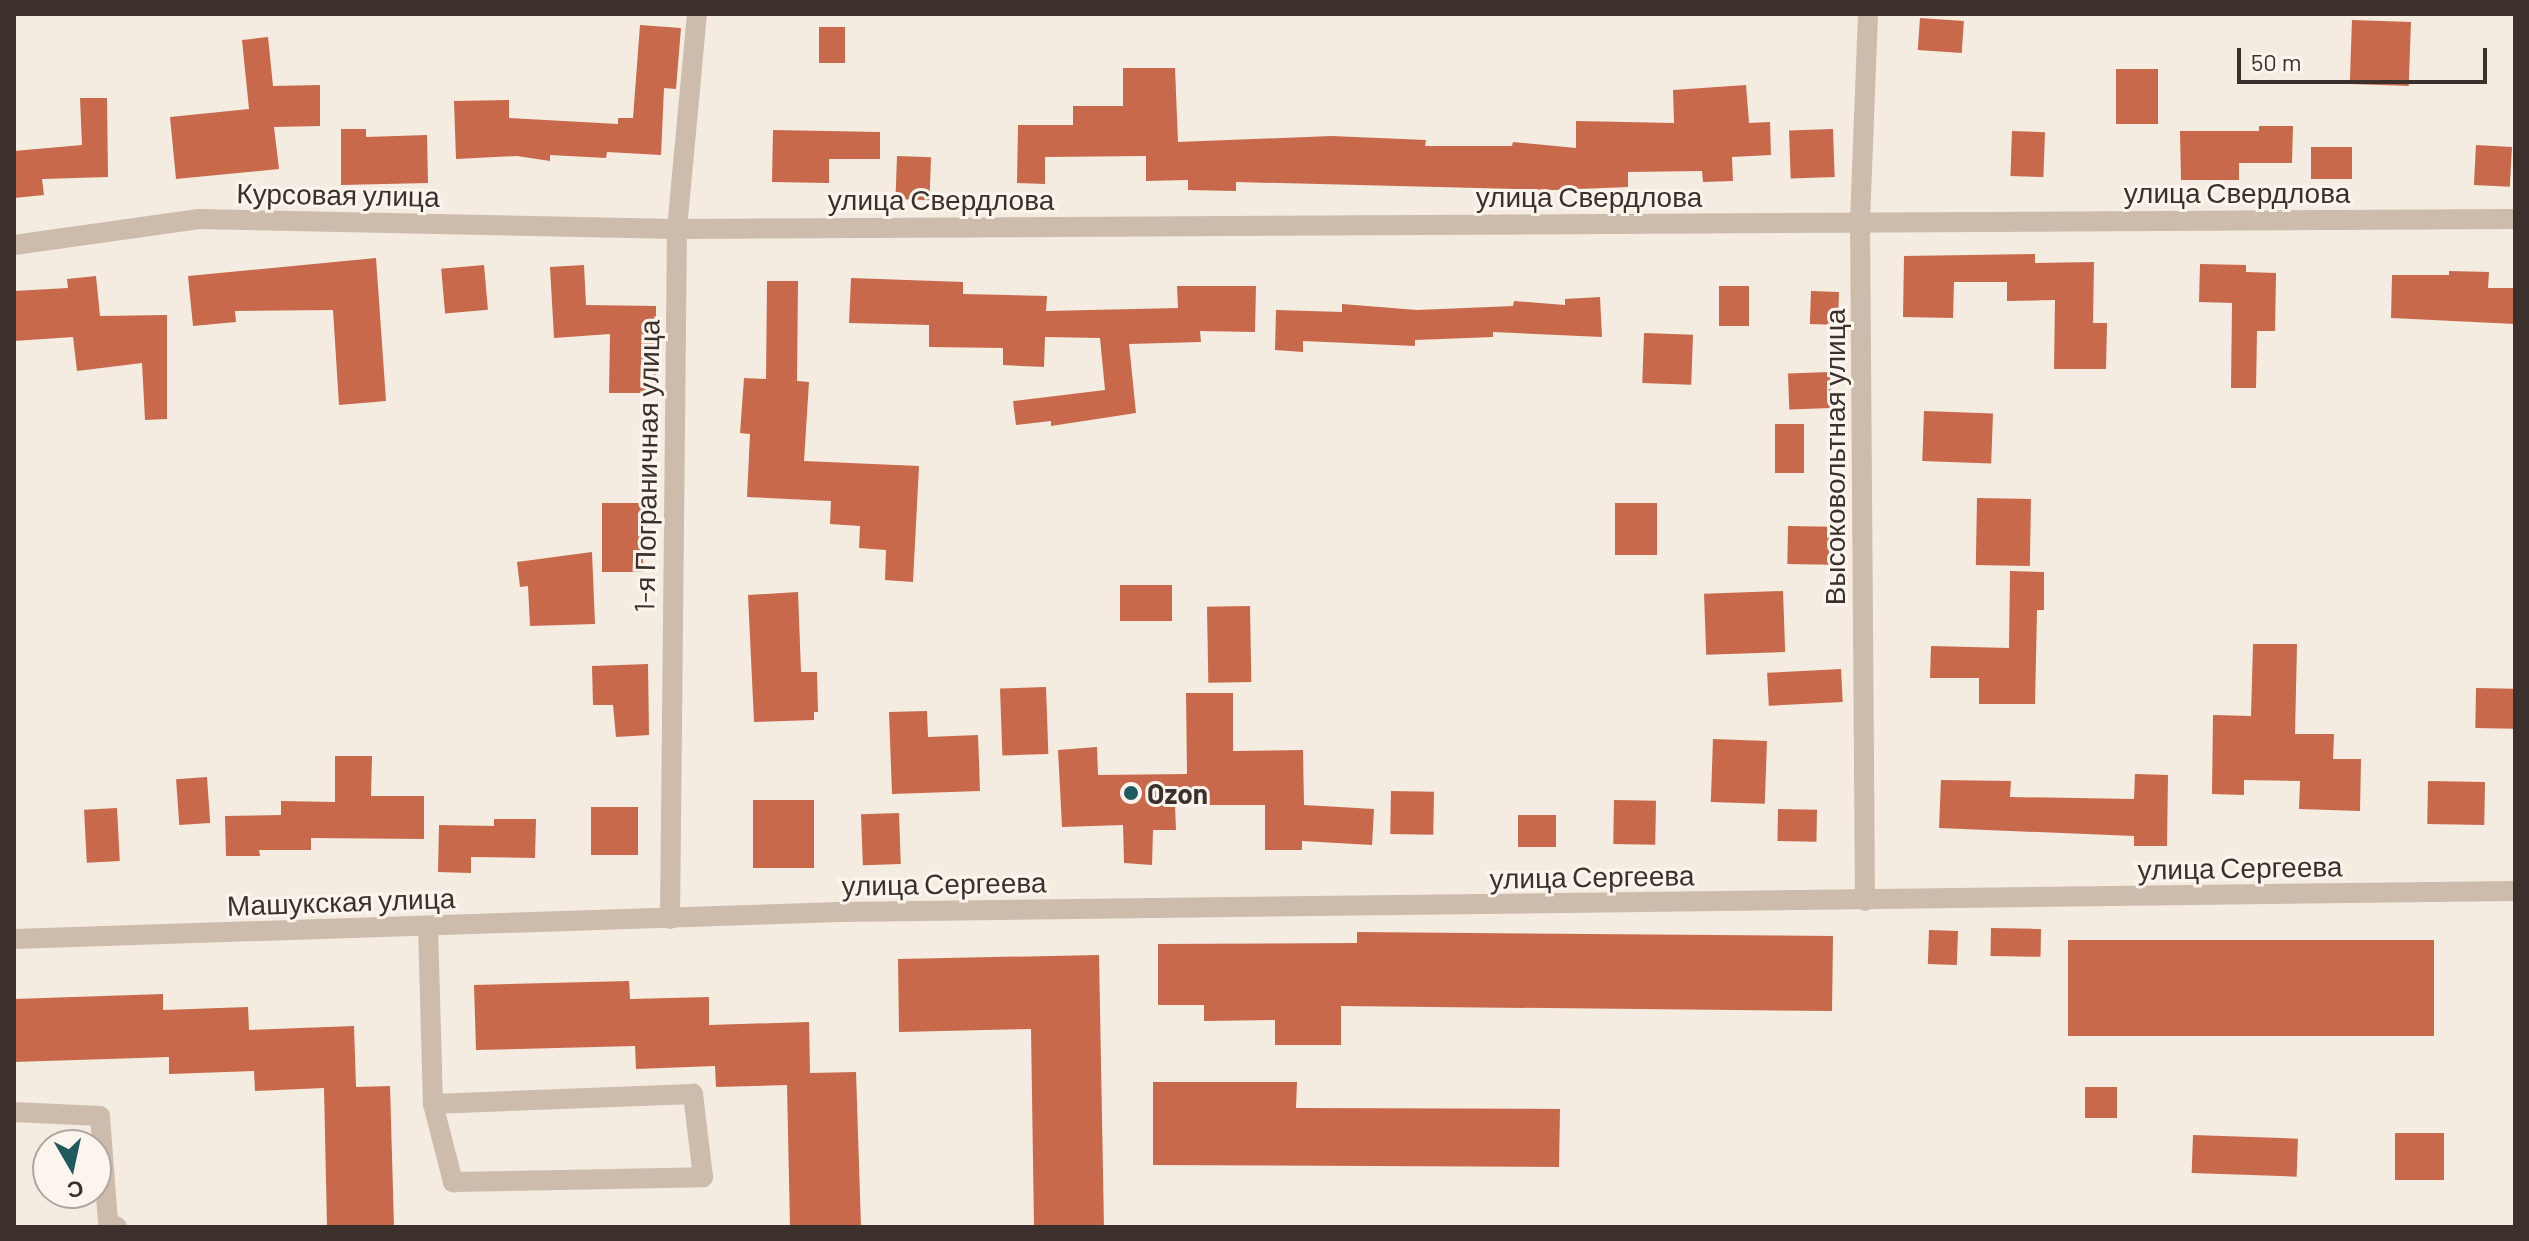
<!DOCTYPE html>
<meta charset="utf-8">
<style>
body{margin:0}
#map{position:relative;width:2529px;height:1241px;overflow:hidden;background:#f4ebe1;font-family:Barlow,sans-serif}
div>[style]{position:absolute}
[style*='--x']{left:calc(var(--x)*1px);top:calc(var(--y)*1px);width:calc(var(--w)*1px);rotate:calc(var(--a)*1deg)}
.building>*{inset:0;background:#c8694b;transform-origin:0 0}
.minor>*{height:20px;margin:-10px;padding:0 10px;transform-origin:10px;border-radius:10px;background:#cdbbac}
.dots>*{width:22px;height:22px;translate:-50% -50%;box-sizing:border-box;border:4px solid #fbf5ee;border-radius:50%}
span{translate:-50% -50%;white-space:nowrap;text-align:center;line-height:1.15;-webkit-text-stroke:6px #fbf5ee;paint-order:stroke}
.street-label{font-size:28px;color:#3b302b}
.poi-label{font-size:28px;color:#3b302b;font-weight:700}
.left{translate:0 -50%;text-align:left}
.frame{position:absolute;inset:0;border:16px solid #3b302b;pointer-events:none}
.north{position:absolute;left:32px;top:1129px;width:80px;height:80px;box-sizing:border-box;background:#fbf5ee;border:2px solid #aea6a0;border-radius:50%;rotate:171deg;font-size:22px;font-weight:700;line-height:32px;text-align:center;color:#3b302b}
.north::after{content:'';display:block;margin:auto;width:28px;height:36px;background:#1f5a5e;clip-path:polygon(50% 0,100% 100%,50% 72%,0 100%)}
.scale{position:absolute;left:2237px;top:48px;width:250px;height:36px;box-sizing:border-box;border:4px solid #3b302b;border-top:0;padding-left:10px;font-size:24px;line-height:28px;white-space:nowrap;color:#3b302b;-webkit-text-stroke:6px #fbf5ee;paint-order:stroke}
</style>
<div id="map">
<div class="building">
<div style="left:1920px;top:18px;width:44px;height:32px;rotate:4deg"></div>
<div style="left:2352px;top:20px;width:59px;height:64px;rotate:2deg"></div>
<div style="clip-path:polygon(640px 25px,681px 28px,676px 89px,664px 88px,661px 155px,607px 152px,606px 158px,550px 155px,550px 161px,517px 156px,456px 159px,454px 101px,509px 100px,509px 118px,618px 124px,618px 118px,633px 118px)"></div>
<div style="left:819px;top:27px;width:26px;height:36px"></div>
<div style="clip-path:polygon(268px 37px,273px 86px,320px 85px,320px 126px,274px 127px,279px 169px,176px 179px,170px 117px,249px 109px,242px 40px)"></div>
<div style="clip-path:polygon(1123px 68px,1175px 68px,1178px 142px,1331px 136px,1426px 140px,1425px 146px,1512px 146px,1513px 142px,1576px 148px,1576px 121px,1674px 123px,1673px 90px,1746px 85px,1749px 123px,1770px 122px,1771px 155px,1732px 157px,1733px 181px,1703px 182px,1702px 171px,1628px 172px,1628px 187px,1554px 190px,1236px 182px,1236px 191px,1188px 190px,1188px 180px,1146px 181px,1146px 156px,1045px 157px,1045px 184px,1017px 183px,1018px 125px,1073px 125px,1073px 106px,1123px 106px)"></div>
<div style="left:2116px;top:69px;width:42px;height:55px"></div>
<div style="clip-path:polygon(80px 98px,107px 98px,108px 177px,42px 179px,44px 195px,14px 198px,14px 151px,82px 145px)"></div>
<div style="clip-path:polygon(2259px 126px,2293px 126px,2292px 163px,2239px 163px,2239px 180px,2181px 180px,2180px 131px,2259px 131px)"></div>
<div style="clip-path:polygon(341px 129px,366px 129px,366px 137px,427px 135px,428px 183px,341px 185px)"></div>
<div style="left:1833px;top:129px;width:48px;height:44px;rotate:88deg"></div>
<div style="clip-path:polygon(773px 130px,880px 132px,880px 159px,829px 159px,829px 183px,772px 182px)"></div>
<div style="left:2012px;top:131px;width:33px;height:45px;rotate:2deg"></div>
<div style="left:2476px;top:145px;width:36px;height:40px;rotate:3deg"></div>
<div style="left:2311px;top:147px;width:41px;height:32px"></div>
<div style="left:897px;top:156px;width:34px;height:43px;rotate:2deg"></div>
<div style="clip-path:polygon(2035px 254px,2035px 263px,2094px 262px,2093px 323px,2107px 323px,2106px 369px,2054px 369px,2055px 300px,2007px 301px,2007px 282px,1954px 282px,1953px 318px,1903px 317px,1904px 256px)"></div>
<div style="clip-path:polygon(376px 258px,386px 401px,339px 405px,333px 310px,235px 311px,236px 322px,193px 326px,188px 276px)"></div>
<div style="clip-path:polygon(2200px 264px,2246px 265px,2246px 272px,2276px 273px,2275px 331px,2257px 331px,2256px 388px,2231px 388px,2232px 303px,2199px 302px)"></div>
<div style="left:484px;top:265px;width:45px;height:43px;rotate:85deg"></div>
<div style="clip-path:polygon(584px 265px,586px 305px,656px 306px,656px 393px,609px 393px,610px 334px,554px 338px,550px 267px)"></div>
<div style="clip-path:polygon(2449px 271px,2489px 272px,2488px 288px,2515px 288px,2515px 324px,2391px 318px,2392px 275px,2449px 275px)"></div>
<div style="clip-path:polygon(96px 276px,100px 316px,167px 315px,167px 419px,145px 420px,142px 363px,77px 371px,73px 337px,14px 341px,14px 291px,68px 288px,67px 279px)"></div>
<div style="clip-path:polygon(851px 278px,963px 282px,963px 294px,1047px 296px,1046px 311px,1178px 308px,1177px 286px,1256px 286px,1255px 332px,1200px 331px,1201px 342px,1129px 344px,1136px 413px,1051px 426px,1051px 421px,1016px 425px,1013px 401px,1105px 390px,1100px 338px,1045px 337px,1044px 367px,1003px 365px,1003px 348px,929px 347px,929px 325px,849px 323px)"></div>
<div style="clip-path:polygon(767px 281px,798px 281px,797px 381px,809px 382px,804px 461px,919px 466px,913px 582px,885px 580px,886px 550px,859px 548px,860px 526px,830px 524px,831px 501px,747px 497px,750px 434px,740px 433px,744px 378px,766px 379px)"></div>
<div style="left:1719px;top:286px;width:30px;height:40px"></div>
<div style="left:1811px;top:291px;width:28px;height:33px;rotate:2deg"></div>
<div style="clip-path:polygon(1600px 297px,1602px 337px,1493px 332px,1493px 337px,1415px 340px,1415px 346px,1303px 341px,1303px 352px,1275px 350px,1276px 310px,1342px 312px,1342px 304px,1417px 310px,1513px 306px,1514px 301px,1565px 305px,1565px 299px)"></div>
<div style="left:1644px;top:333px;width:49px;height:50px;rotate:2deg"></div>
<div style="left:1830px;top:372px;width:36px;height:42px;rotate:88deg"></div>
<div style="left:1924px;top:411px;width:69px;height:50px;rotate:2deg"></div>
<div style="left:1775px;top:424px;width:29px;height:49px"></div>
<div style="left:1977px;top:498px;width:54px;height:67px;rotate:1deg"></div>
<div style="left:643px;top:503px;width:69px;height:41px;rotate:90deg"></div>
<div style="left:1615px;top:503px;width:42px;height:52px"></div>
<div style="left:1788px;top:526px;width:42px;height:38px;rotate:1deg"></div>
<div style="clip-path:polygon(592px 552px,595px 624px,530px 626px,528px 586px,520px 587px,517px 562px)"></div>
<div style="clip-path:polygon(2010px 571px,2044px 572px,2044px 610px,2037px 610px,2035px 704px,1979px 704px,1979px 678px,1930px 678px,1931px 646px,2009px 648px)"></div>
<div style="left:1120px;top:585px;width:52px;height:36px"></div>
<div style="left:1783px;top:591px;width:61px;height:79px;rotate:88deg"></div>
<div style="clip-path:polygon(798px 592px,801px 672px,817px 672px,818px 712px,814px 712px,814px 720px,754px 722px,748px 595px)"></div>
<div style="left:1250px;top:606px;width:76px;height:43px;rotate:89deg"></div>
<div style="clip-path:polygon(2253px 644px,2297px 644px,2295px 734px,2334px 734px,2333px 759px,2361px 759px,2360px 811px,2299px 809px,2300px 781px,2244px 780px,2244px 795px,2212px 794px,2213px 715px,2251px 716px)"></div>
<div style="clip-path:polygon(648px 664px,649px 735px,616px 737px,613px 705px,593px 705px,592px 666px)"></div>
<div style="left:1841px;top:669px;width:33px;height:74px;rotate:87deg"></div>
<div style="left:1046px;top:687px;width:67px;height:46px;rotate:88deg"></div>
<div style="left:2476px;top:688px;width:39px;height:40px;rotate:1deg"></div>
<div style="clip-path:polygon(1186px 693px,1233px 693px,1233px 751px,1303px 750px,1304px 805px,1374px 809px,1372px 845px,1302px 841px,1302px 850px,1265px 850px,1265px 805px,1175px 805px,1176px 830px,1153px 830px,1152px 865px,1124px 863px,1123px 825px,1062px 827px,1058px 750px,1097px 747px,1098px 775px,1187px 774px)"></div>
<div style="clip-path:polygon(927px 711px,928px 737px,978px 735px,980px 791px,892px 794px,889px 712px)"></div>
<div style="left:1713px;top:739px;width:54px;height:63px;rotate:2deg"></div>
<div style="clip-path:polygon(335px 756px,372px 756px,371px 796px,424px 796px,424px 839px,311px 838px,311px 850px,259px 850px,260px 856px,226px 856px,225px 816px,281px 815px,281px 801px,335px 802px)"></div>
<div style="clip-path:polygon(2135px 774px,2168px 775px,2167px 846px,2134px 846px,2134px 836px,1939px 828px,1941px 780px,2011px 781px,2010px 797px,2134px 799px)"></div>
<div style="left:207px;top:777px;width:46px;height:31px;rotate:86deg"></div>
<div style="left:2428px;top:781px;width:57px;height:43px;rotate:1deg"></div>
<div style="left:1391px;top:791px;width:43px;height:43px;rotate:1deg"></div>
<div style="left:753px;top:800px;width:61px;height:68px"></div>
<div style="left:1614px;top:800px;width:42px;height:44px;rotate:1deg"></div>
<div style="left:591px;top:807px;width:47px;height:48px"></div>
<div style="left:117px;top:808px;width:53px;height:33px;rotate:87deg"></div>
<div style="left:1778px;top:809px;width:39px;height:32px;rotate:1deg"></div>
<div style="left:899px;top:813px;width:51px;height:38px;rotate:88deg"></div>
<div style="left:1518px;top:815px;width:38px;height:32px"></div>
<div style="clip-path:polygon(494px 819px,536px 819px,535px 858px,471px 857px,471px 873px,438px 872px,439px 825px,494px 826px)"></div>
<div style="left:1991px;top:928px;width:50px;height:28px;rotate:1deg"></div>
<div style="left:1929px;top:930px;width:29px;height:34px;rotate:2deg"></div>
<div style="clip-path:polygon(1357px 932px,1833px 936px,1832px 1011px,1341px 1006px,1341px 1045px,1275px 1045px,1275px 1020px,1204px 1021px,1204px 1005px,1158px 1005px,1158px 944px,1357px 943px)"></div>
<div style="left:2068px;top:940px;width:366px;height:96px"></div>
<div style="clip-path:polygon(1099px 955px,1104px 1227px,1034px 1227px,1031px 1029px,899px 1032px,898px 959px)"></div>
<div style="clip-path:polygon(629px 981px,630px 999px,709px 997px,709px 1025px,809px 1022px,810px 1073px,856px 1072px,861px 1227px,790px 1227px,787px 1085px,716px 1087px,715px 1066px,636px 1069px,635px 1046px,476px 1050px,474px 985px)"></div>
<div style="clip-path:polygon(163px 994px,163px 1010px,248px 1007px,249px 1030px,354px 1026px,356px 1087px,390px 1086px,394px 1227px,327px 1227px,324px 1088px,255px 1091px,254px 1071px,169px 1074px,169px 1057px,14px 1062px,14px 999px)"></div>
<div style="clip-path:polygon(1153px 1082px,1297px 1082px,1296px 1108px,1560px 1109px,1559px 1167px,1153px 1165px)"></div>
<div style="left:2085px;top:1087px;width:32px;height:31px"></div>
<div style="left:2395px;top:1133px;width:49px;height:47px"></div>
<div style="left:2193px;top:1135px;width:105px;height:38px;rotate:2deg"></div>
</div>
<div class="minor">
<div style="--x:14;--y:245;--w:187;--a:-8"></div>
<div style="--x:199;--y:219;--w:478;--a:1.2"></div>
<div style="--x:677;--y:229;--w:1838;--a:-0.31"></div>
<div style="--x:1865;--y:901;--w:679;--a:-90.42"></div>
<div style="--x:1860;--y:222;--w:208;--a:-87.8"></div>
<div style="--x:670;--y:919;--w:690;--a:-89.42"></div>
<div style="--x:677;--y:229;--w:216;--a:-84.7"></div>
<div style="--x:428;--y:926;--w:178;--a:88.4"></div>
<div style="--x:433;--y:1104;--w:81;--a:75.6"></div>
<div style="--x:453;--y:1182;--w:250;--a:-1.1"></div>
<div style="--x:703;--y:1177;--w:84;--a:-96.9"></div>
<div style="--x:693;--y:1094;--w:260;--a:177.8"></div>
<div style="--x:14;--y:939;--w:826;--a:-1.87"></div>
<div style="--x:840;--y:912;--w:1675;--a:-0.72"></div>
<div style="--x:14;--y:1112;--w:86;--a:2.7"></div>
<div style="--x:100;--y:1116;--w:106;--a:85.7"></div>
<div style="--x:108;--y:1222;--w:10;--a:29"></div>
</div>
<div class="dots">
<div style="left:1131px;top:793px;background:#1f5a5e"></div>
</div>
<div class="street-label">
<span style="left:2237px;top:192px">улица Свердлова</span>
<span style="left:338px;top:194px;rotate:1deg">Курсовая улица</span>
<span style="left:1589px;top:196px">улица Свердлова</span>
<span style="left:941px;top:199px">улица Свердлова</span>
<span style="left:1834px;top:457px;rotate:-90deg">Высоковольтная улица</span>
<span style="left:646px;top:466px;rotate:-89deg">1-я Пограничная улица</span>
<span style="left:2240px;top:867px;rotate:-1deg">улица Сергеева</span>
<span style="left:1592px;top:876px;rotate:-1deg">улица Сергеева</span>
<span style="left:944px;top:883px;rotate:-1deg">улица Сергеева</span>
<span style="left:341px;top:901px;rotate:-2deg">Машукская улица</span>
</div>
<div class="poi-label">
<span class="left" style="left:1147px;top:793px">Ozon</span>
</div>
<div class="frame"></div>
<div class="north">С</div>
<div class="scale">50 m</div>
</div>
